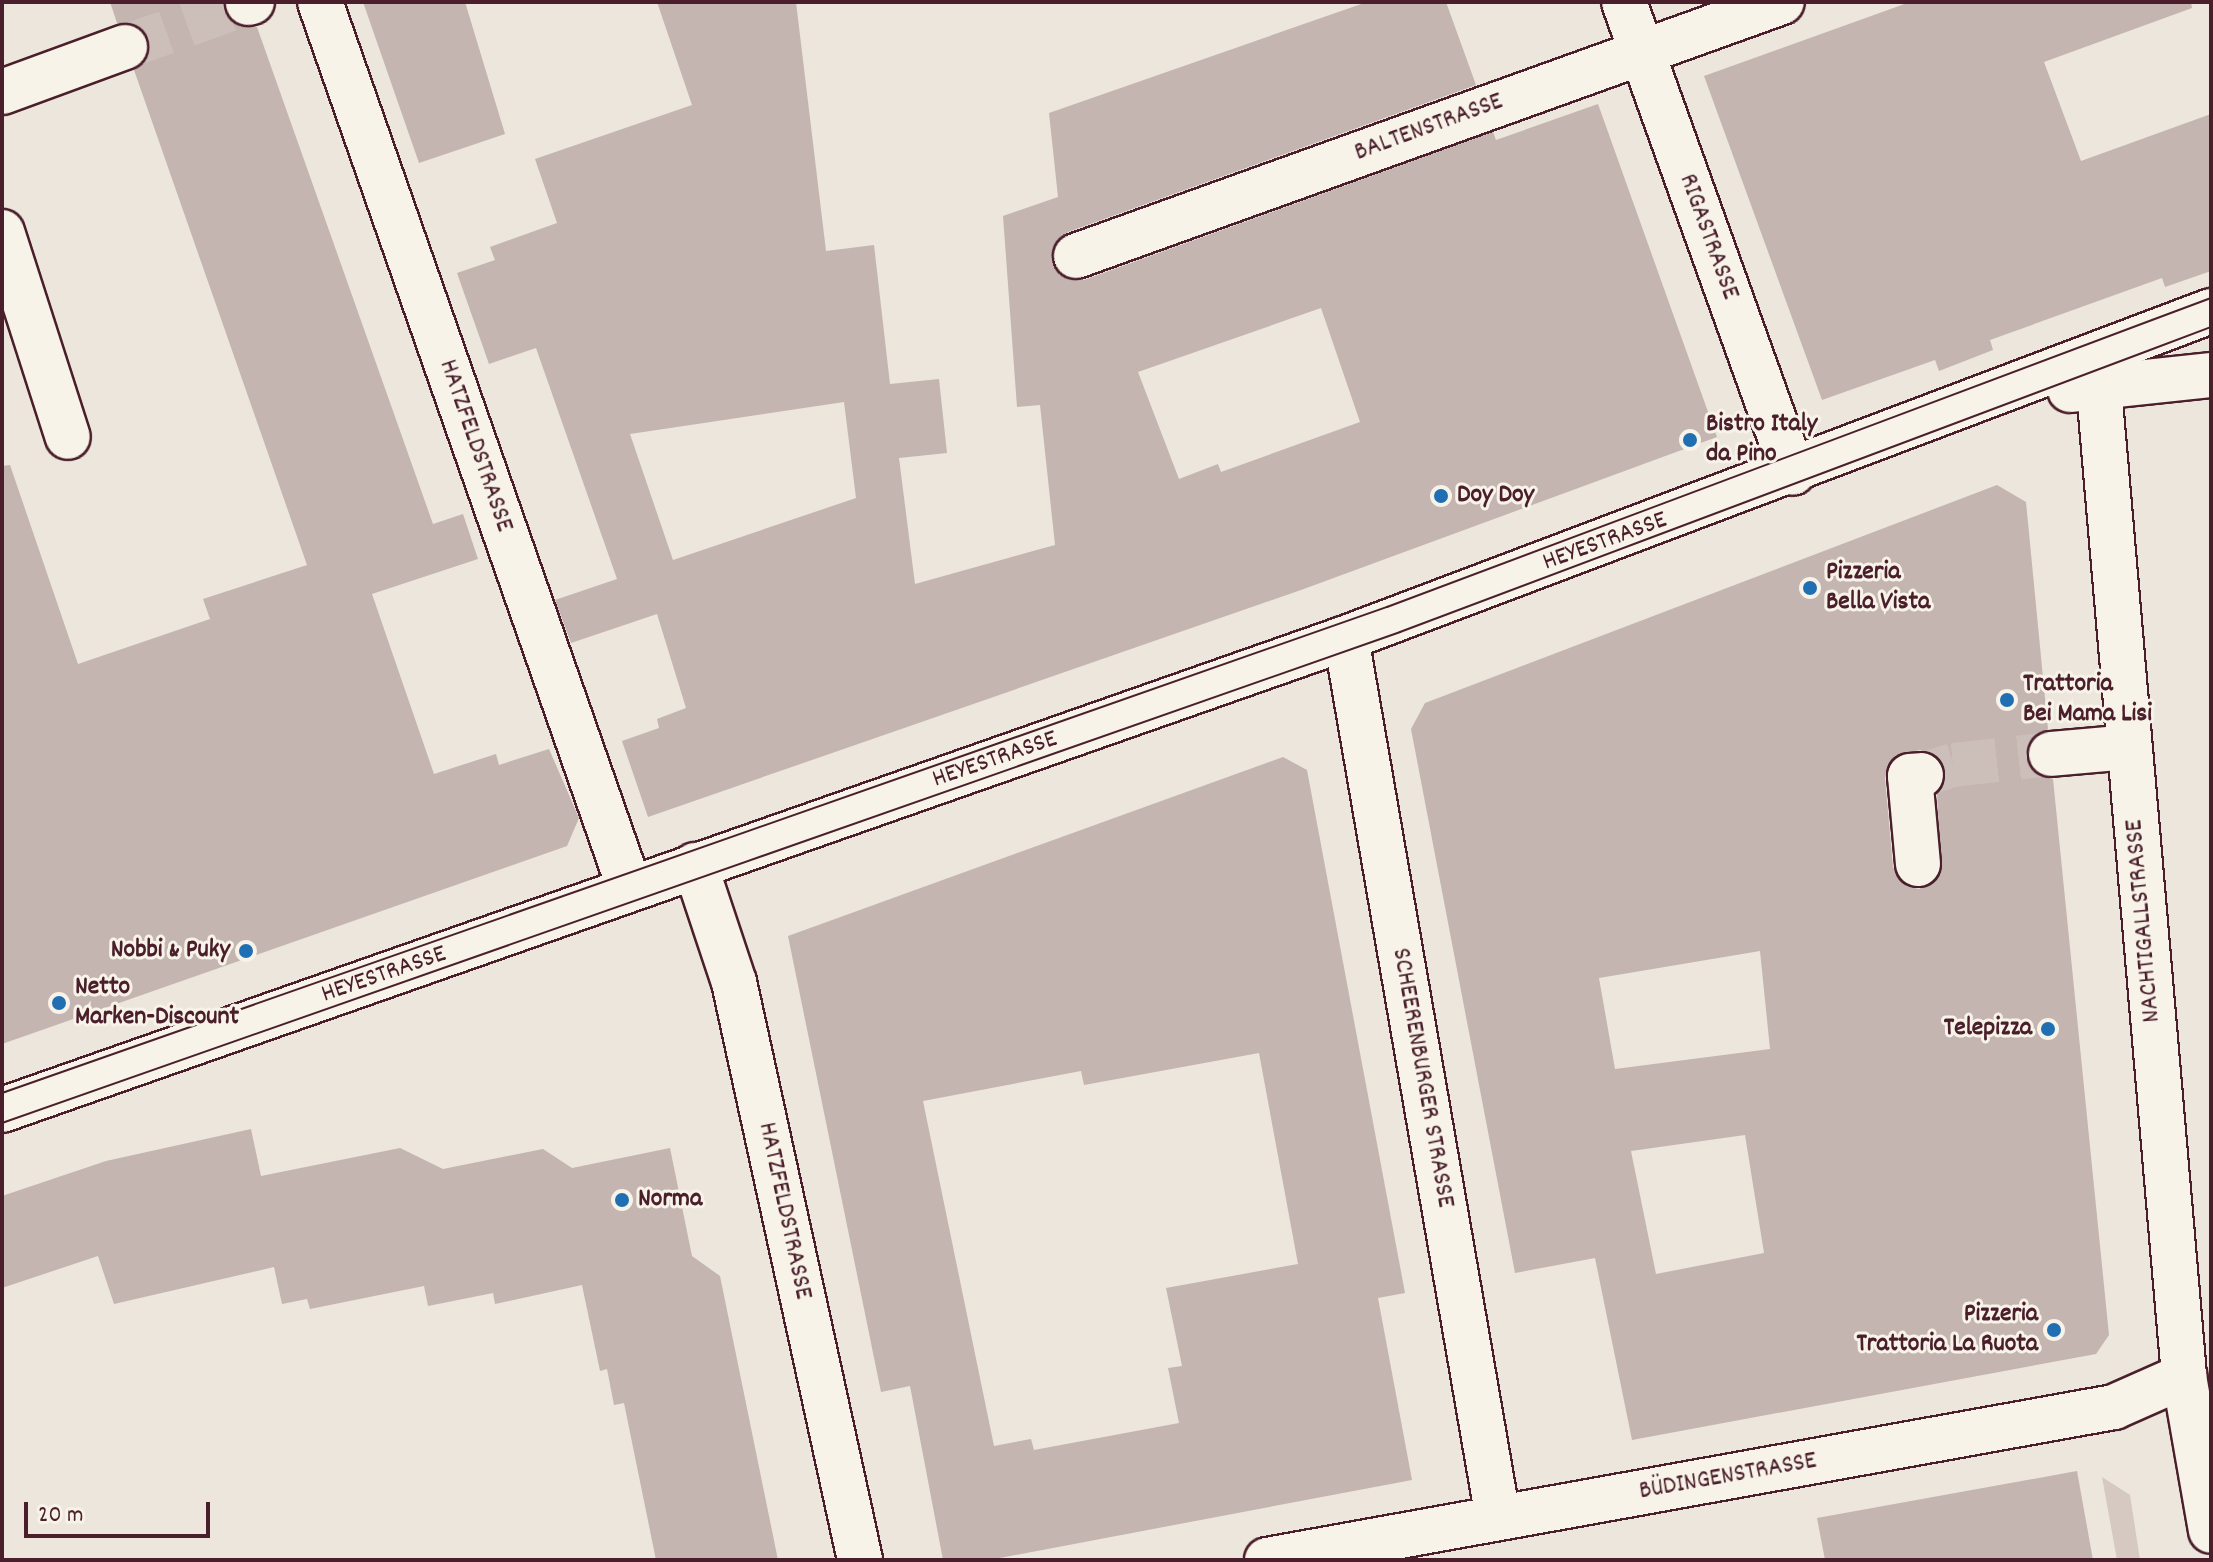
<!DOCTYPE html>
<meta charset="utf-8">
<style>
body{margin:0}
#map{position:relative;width:2213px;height:1562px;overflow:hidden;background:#ece6dd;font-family:Dekko,sans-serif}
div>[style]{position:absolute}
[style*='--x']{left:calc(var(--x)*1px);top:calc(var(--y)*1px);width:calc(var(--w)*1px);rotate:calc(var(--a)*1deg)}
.green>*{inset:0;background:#d5c9c2}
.building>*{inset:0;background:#c4b5b0}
.minor-tunnel>*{height:44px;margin-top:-22px;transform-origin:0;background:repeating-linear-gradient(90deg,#ccbeb9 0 44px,transparent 0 66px)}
.roads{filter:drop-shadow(2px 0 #4a1f2b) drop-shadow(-2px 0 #4a1f2b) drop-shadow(0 2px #4a1f2b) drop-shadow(0 -2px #4a1f2b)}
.minor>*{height:44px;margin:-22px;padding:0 22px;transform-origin:22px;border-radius:22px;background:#f7f3e8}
.tram>*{height:2px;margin:-1px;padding:0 1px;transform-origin:1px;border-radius:1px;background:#4a1f2b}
.dots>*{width:22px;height:22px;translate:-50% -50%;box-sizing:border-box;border:4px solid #f7f3e8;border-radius:50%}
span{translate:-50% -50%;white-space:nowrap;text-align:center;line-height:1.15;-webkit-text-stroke:6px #f7f3e8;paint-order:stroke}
.street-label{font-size:26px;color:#4a1f2b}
.poi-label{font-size:26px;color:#4a1f2b;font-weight:700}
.left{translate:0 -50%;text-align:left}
.right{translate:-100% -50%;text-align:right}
.frame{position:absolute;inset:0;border:4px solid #4a1f2b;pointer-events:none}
.scale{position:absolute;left:24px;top:1502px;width:186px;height:36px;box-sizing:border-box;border:4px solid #4a1f2b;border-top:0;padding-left:10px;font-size:24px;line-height:28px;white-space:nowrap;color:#4a1f2b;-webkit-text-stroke:6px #f7f3e8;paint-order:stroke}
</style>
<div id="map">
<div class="green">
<div style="clip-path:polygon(2102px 1477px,2130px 1495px,2140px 1560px,2117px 1560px)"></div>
</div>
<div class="building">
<div style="clip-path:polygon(110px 2px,224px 2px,231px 21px,257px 27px,433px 524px,463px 514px,478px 559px,372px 594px,434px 774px,496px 754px,499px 765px,549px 749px,579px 818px,567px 846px,2px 1044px,2px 466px,10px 465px,78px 664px,210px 619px,203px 599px,307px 565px,134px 70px,145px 62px,149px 39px,140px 27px,117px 23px)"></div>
<div style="clip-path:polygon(363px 2px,465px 2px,505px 134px,419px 163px)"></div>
<div style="clip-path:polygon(evenodd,657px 2px,796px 2px,826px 251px,874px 245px,890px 384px,939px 379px,947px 453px,899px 458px,915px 584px,1055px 545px,1040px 405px,1017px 407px,1003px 216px,1058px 197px,1049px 113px,1367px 2px,1446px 2px,1476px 85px,1068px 232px,1052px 251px,1059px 275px,1084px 280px,1493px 132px,1496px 140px,1598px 104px,1717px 437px,1301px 590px,648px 817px,622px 741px,659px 728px,657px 719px,686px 708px,657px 614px,571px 643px,555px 600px,617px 579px,536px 348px,489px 364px,457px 273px,495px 260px,490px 247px,557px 223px,535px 159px,692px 105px,657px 2px,1321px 308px,1360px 422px,1221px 472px,1218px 464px,1179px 479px,1138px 372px,1321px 308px,657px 2px,844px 402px,856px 498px,673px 560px,630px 434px,844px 402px)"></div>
<div style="clip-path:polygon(1910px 2px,2191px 2px,2192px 8px,2044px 62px,2081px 161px,2211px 114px,2211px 271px,2165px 287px,2162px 278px,1990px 340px,1993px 350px,1939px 371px,1935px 360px,1822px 400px,1704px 76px)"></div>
<div style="clip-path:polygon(evenodd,1997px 485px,2026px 502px,2048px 729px,2029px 743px,2026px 757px,2040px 776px,2053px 779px,2109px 1335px,2096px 1354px,1632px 1440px,1595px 1258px,1515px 1273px,1411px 729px,1425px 703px,1997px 485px,1920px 750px,1941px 760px,1946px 774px,1937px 794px,1941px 874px,1919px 889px,1907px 886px,1893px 867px,1885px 778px,1895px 756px,1920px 750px,1997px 485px,1760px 951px,1770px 1049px,1615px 1069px,1599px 978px,1760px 951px,1997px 485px,1745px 1135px,1764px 1253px,1656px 1274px,1631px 1151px,1745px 1135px)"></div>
<div style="clip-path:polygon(evenodd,1283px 757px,1307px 770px,1405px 1293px,1378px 1298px,1412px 1480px,989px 1560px,943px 1560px,910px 1386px,881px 1392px,788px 936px,1283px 757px,1259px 1053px,1298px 1264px,1166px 1288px,1182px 1366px,1168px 1368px,1179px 1423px,1034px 1450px,1031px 1439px,994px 1446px,923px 1101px,1081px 1071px,1084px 1085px,1259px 1053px)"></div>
<div style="clip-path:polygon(251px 1129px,261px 1176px,400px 1148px,443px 1169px,543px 1149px,572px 1168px,670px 1148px,692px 1256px,720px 1276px,778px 1560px,656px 1560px,624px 1403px,614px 1405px,607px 1369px,600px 1371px,582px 1285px,495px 1304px,493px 1293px,428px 1306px,424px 1286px,310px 1309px,307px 1299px,282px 1304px,274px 1267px,114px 1304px,98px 1256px,2px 1288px,2px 1196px,106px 1161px)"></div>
<div style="clip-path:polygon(2077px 1471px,2093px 1560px,1825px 1560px,1817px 1518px)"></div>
</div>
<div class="minor-tunnel">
<div style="--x:125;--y:47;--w:131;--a:-19.7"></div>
<div style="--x:1921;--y:775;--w:34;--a:-17"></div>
<div style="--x:1953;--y:765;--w:99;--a:-6.4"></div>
</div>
<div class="roads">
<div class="minor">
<div style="--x:320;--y:2;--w:940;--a:70.74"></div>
<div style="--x:1624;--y:2;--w:500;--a:70.26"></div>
<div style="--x:248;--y:3;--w:4;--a:-14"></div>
<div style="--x:2;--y:92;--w:131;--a:-20.1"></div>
<div style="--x:2;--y:232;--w:215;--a:72.2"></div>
<div style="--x:1076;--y:256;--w:750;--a:-19.79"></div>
<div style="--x:2096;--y:355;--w:1025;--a:85.07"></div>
<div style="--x:2184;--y:1376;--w:157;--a:80.1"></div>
<div style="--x:2070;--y:390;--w:142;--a:-6.1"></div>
<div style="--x:1346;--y:638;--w:893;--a:80.2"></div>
<div style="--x:2051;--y:754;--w:78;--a:-5.1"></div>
<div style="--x:1918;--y:864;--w:88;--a:-95.2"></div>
<div style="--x:1910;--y:776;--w:11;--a:-5"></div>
<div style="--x:695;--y:865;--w:123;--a:71.6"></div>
<div style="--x:734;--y:982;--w:592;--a:77.7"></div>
<div style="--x:2;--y:1110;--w:1424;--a:-19.35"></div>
<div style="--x:1346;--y:638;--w:925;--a:-20.71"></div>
<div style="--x:1267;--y:1560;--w:861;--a:-10.24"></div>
<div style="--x:2114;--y:1407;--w:77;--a:-23.9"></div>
</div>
</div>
<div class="tram">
<div style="--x:2;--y:1093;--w:1468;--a:-19.34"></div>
<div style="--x:1387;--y:607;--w:880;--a:-20.56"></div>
<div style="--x:2;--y:1123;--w:1482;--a:-19.35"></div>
<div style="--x:1400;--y:632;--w:866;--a:-20.61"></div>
</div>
<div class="dots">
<div style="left:1690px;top:440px;background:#1f6fb2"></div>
<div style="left:1441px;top:496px;background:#1f6fb2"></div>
<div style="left:1810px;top:588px;background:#1f6fb2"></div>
<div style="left:2007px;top:700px;background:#1f6fb2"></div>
<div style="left:246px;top:951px;background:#1f6fb2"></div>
<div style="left:59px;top:1003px;background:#1f6fb2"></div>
<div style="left:2048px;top:1029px;background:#1f6fb2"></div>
<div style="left:622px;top:1200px;background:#1f6fb2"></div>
<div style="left:2054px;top:1330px;background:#1f6fb2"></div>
</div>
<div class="street-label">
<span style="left:1429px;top:128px;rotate:-20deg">BALTENSTRASSE</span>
<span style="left:1708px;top:237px;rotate:70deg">RIGASTRASSE</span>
<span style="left:475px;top:446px;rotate:71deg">HATZFELDSTRASSE</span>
<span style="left:1605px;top:542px;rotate:-20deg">HEYESTRASSE</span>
<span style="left:995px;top:760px;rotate:-19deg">HEYESTRASSE</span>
<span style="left:2144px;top:921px;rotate:-95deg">NACHTIGALLSTRASSE</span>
<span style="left:384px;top:975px;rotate:-19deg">HEYESTRASSE</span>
<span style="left:1422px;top:1078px;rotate:80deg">SCHEERENBURGER STRASSE</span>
<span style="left:784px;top:1211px;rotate:78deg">HATZFELDSTRASSE</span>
<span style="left:1728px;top:1477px;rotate:-10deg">BÜDINGENSTRASSE</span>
</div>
<div class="poi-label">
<span class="left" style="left:1706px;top:440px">Bistro Italy<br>da Pino</span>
<span class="left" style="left:1457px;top:496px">Doy Doy</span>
<span class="left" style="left:1826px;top:588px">Pizzeria<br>Bella Vista</span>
<span class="left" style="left:2023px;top:700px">Trattoria<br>Bei Mama Lisi</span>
<span class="right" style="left:230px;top:951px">Nobbi &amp; Puky</span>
<span class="left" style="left:75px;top:1003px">Netto<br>Marken-Discount</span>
<span class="right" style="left:2032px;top:1029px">Telepizza</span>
<span class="left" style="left:638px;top:1200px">Norma</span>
<span class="right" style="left:2038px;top:1330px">Pizzeria<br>Trattoria La Ruota</span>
</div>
<div class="frame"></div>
<div class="scale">20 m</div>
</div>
